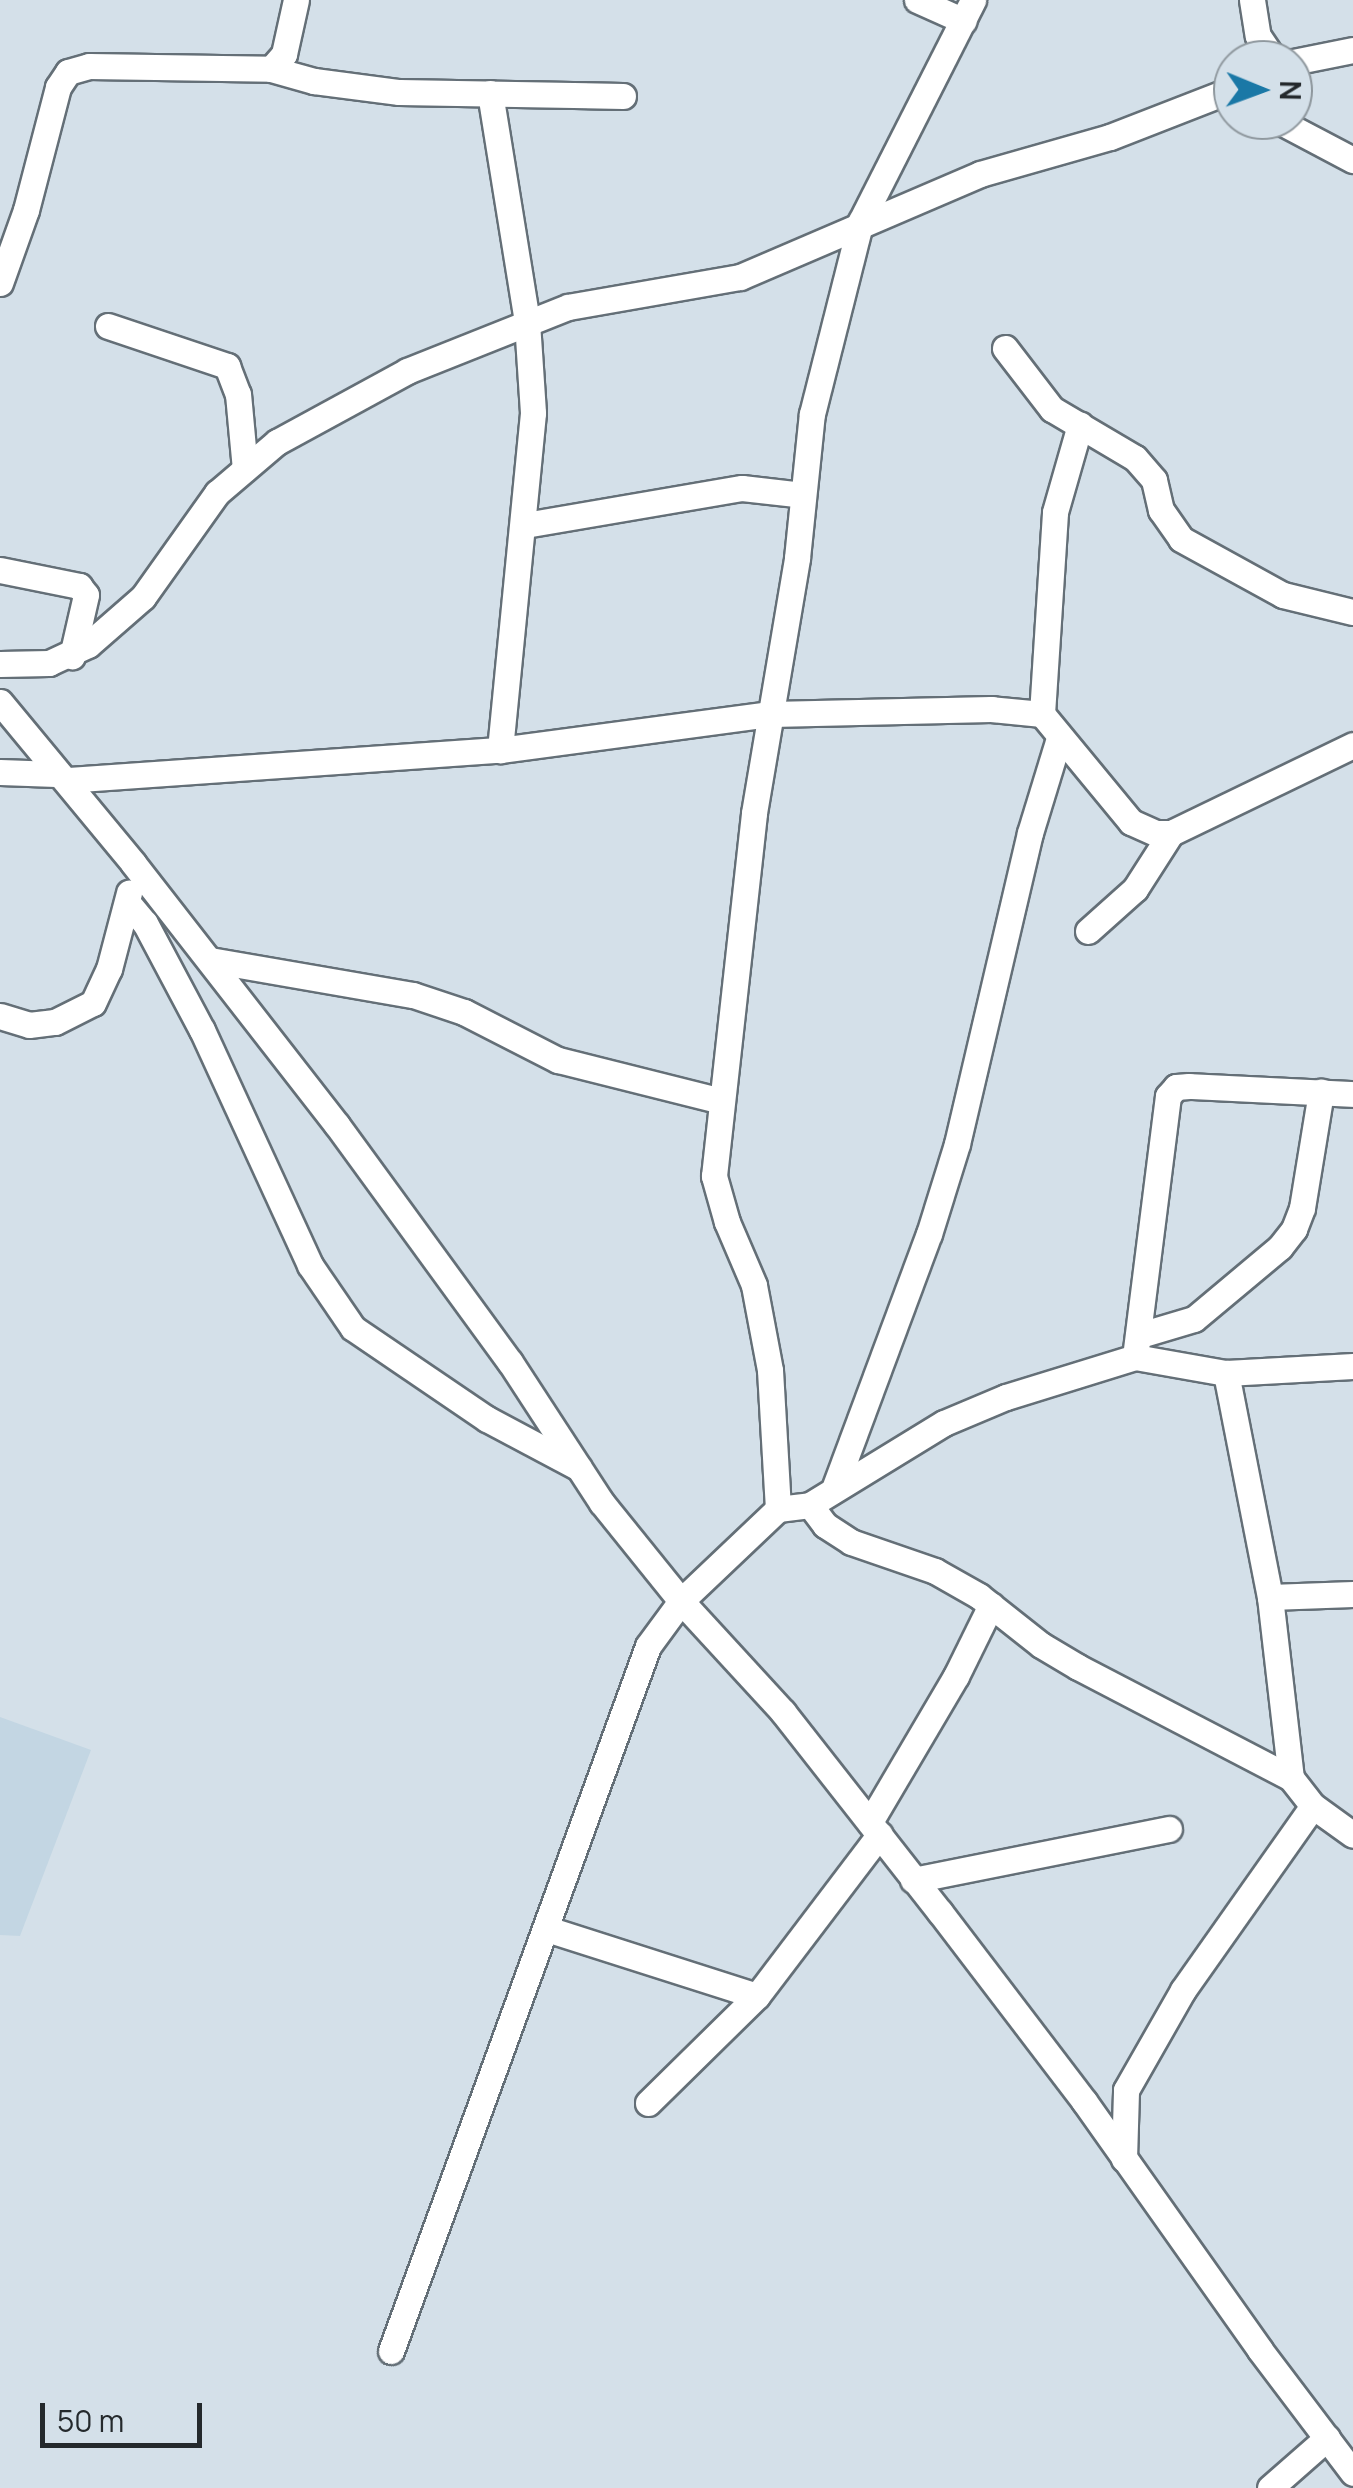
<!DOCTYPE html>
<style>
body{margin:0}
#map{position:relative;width:1353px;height:2488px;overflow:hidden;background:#d4e0e9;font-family:Manrope,sans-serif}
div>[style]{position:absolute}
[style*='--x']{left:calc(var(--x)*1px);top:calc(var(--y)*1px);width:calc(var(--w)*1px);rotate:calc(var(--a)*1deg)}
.built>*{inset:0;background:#c3d6e3}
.roads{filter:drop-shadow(2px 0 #646f77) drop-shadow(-2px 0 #646f77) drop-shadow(0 2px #646f77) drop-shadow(0 -2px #646f77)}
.minor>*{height:25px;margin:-12.5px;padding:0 12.5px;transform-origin:12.5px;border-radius:12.5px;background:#fff}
span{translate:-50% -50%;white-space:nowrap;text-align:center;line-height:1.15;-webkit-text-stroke:10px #d4e0e9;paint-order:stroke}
.north{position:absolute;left:1213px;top:40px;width:100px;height:100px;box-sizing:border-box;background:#d4e0e9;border:2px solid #8e979d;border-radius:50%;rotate:91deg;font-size:28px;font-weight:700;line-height:40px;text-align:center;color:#24292c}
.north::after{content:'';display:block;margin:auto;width:35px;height:45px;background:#1a78a6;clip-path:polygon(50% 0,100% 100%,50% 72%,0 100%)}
.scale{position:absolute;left:40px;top:2403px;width:162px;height:45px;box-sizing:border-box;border:5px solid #24292c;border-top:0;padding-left:12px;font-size:30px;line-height:35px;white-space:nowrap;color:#24292c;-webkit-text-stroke:8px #d4e0e9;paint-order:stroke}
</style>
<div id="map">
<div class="built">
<div style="clip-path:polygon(0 1717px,91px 1750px,20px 1936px,0 1935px)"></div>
</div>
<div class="roads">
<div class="minor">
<div style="--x:917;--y:0;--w:51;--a:24.1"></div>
<div style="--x:1252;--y:0;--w:36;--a:81"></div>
<div style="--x:1258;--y:36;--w:29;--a:56"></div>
<div style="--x:1293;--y:62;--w:61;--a:-11.3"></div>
<div style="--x:271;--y:69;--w:20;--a:-49"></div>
<div style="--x:284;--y:54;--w:55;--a:-77.5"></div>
<div style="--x:490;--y:93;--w:232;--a:80.8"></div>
<div style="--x:527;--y:322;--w:91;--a:86.2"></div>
<div style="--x:533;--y:413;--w:339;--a:95.6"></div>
<div style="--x:1277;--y:120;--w:86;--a:27.8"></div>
<div style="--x:0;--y:283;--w:77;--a:-70.4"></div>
<div style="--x:26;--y:210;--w:127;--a:-75.4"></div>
<div style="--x:58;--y:87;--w:18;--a:-56"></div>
<div style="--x:68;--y:72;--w:22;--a:-16"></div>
<div style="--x:89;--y:66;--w:182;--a:0.9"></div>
<div style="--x:271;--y:69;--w:45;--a:15.6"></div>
<div style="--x:314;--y:81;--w:86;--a:7.4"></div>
<div style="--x:399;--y:92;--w:224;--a:1"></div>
<div style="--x:108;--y:326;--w:126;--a:18.6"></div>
<div style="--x:227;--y:366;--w:30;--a:69"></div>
<div style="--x:238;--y:394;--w:75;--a:84.7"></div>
<div style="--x:1005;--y:348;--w:77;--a:52.4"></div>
<div style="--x:1052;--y:409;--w:96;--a:30.6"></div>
<div style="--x:1135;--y:458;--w:29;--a:49"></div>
<div style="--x:1154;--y:480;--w:31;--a:77"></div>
<div style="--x:1161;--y:510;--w:35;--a:55"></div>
<div style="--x:1181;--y:539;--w:116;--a:28.8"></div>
<div style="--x:1283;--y:595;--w:72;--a:13.7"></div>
<div style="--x:525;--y:525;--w:220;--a:-9.7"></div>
<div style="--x:742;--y:488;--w:61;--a:6.5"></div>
<div style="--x:0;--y:570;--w:81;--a:11.4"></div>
<div style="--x:79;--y:586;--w:11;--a:52"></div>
<div style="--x:86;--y:595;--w:63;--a:102.9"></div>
<div style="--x:0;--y:664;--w:49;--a:-1.2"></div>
<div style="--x:49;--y:663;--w:43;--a:-24.8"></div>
<div style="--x:88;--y:645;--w:73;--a:-41.1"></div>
<div style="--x:143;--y:597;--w:128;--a:-54.6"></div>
<div style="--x:217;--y:493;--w:79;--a:-40.4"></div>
<div style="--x:277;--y:442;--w:148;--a:-28.6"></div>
<div style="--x:407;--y:371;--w:173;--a:-21.7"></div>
<div style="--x:568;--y:307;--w:175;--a:-9.9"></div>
<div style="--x:740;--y:277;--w:261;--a:-23.2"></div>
<div style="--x:980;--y:174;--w:135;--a:-15.9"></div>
<div style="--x:1110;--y:137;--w:132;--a:-21.3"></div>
<div style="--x:0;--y:702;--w:209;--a:50.4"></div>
<div style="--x:133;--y:863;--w:332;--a:52.1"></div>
<div style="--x:337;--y:1125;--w:293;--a:53.9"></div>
<div style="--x:510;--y:1362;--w:168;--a:56.9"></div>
<div style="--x:602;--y:1503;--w:126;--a:51.1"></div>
<div style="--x:681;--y:1601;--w:151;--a:47.4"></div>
<div style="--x:783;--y:1712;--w:254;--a:51.9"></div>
<div style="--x:940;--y:1912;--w:238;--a:52.7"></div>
<div style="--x:1084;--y:2101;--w:305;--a:54.7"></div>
<div style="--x:1260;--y:2350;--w:154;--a:52.9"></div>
<div style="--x:1042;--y:714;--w:202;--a:-86.3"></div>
<div style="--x:1055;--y:512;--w:91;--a:-74"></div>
<div style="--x:0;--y:772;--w:56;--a:2"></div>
<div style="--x:67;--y:780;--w:434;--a:-4"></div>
<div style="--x:500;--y:750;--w:273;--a:-7.6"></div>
<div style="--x:771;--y:714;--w:220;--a:-1.3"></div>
<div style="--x:991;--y:709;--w:51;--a:5.6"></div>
<div style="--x:1042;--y:714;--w:140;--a:50.5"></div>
<div style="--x:1131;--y:822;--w:27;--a:24"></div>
<div style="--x:1156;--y:833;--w:15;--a:0"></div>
<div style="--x:128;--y:903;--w:26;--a:50"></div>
<div style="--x:145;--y:923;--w:121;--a:62"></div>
<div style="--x:202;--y:1030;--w:259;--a:65.3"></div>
<div style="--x:310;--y:1265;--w:76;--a:55.7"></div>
<div style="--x:353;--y:1328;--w:162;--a:34.2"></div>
<div style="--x:487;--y:1419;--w:104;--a:28"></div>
<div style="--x:1088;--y:931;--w:63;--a:-41.8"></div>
<div style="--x:1135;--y:889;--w:67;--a:-57.3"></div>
<div style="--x:1171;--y:833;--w:202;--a:-25.8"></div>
<div style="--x:210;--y:960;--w:206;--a:9.8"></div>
<div style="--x:413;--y:995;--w:54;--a:18.4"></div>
<div style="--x:464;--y:1012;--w:106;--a:27.1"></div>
<div style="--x:558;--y:1060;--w:168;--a:14.1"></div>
<div style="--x:0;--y:1016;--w:30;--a:17"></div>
<div style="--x:29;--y:1025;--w:26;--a:-7"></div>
<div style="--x:55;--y:1022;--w:42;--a:-26.6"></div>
<div style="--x:93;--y:1003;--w:38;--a:-65"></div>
<div style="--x:109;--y:969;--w:79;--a:-75.3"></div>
<div style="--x:1140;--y:1335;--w:56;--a:-16.5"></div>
<div style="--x:1194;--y:1319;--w:112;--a:-39.9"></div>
<div style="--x:1280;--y:1247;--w:23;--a:-52"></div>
<div style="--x:1294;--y:1229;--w:22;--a:-69"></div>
<div style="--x:1302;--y:1208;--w:118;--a:-80.7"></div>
<div style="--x:1135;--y:1357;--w:263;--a:-82.8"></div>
<div style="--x:1168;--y:1096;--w:12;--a:-48"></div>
<div style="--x:1176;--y:1087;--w:13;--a:-4"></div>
<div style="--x:1189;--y:1086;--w:164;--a:2.8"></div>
<div style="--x:1226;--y:1373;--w:228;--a:78.9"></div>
<div style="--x:1270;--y:1597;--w:182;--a:83.4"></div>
<div style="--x:1291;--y:1778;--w:36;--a:52"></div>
<div style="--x:1313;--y:1806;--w:49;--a:35.9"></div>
<div style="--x:834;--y:1489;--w:272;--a:-69.6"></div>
<div style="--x:929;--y:1234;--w:94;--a:-72.7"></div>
<div style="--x:957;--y:1144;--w:319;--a:-76.8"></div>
<div style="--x:1030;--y:833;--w:99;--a:-73"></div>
<div style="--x:810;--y:1505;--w:25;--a:53"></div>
<div style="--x:825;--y:1525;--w:31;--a:33"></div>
<div style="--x:851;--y:1542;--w:89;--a:19"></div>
<div style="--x:935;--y:1571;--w:51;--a:29.6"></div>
<div style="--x:979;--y:1596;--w:79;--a:38.3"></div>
<div style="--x:1041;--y:1645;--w:43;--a:30.7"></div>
<div style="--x:1078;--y:1667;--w:240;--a:27.5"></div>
<div style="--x:778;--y:1509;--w:32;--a:-7"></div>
<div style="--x:810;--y:1505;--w:157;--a:-31.5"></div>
<div style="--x:944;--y:1423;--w:67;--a:-22.8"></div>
<div style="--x:1006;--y:1397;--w:135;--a:-17.2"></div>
<div style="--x:1135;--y:1357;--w:92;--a:10"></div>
<div style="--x:1226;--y:1373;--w:127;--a:-3.2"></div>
<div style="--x:1270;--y:1597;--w:83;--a:-2.1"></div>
<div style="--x:870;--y:1822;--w:169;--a:-59.5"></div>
<div style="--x:956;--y:1676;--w:79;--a:-63.8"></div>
<div style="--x:913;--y:1880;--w:261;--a:-11.3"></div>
<div style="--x:547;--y:1929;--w:220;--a:17.7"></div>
<div style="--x:648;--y:2103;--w:153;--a:-44.5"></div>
<div style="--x:757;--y:1996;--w:203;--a:-52.8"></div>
<div style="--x:1124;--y:2159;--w:69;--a:-88.3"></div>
<div style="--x:1126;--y:2090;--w:115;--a:-60.3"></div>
<div style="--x:1183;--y:1990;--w:225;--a:-54.8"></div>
<div style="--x:391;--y:2351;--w:750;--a:-69.97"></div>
<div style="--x:648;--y:1646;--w:56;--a:-53.7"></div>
<div style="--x:681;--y:1601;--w:134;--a:-43.5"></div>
<div style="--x:778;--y:1509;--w:139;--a:-93.3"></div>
<div style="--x:770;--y:1370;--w:86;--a:-100.7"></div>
<div style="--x:754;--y:1285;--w:69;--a:-113.2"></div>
<div style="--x:727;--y:1222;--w:48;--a:-105.8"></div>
<div style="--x:714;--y:1176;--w:365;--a:-83.7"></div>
<div style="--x:754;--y:813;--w:259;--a:-80.4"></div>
<div style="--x:797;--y:558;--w:145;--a:-84.1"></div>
<div style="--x:812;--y:414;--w:199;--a:-75.8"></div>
<div style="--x:861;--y:221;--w:248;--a:-63.1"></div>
<div style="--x:1270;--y:2488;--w:76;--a:-41.3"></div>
</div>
</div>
<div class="north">N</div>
<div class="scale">50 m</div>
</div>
